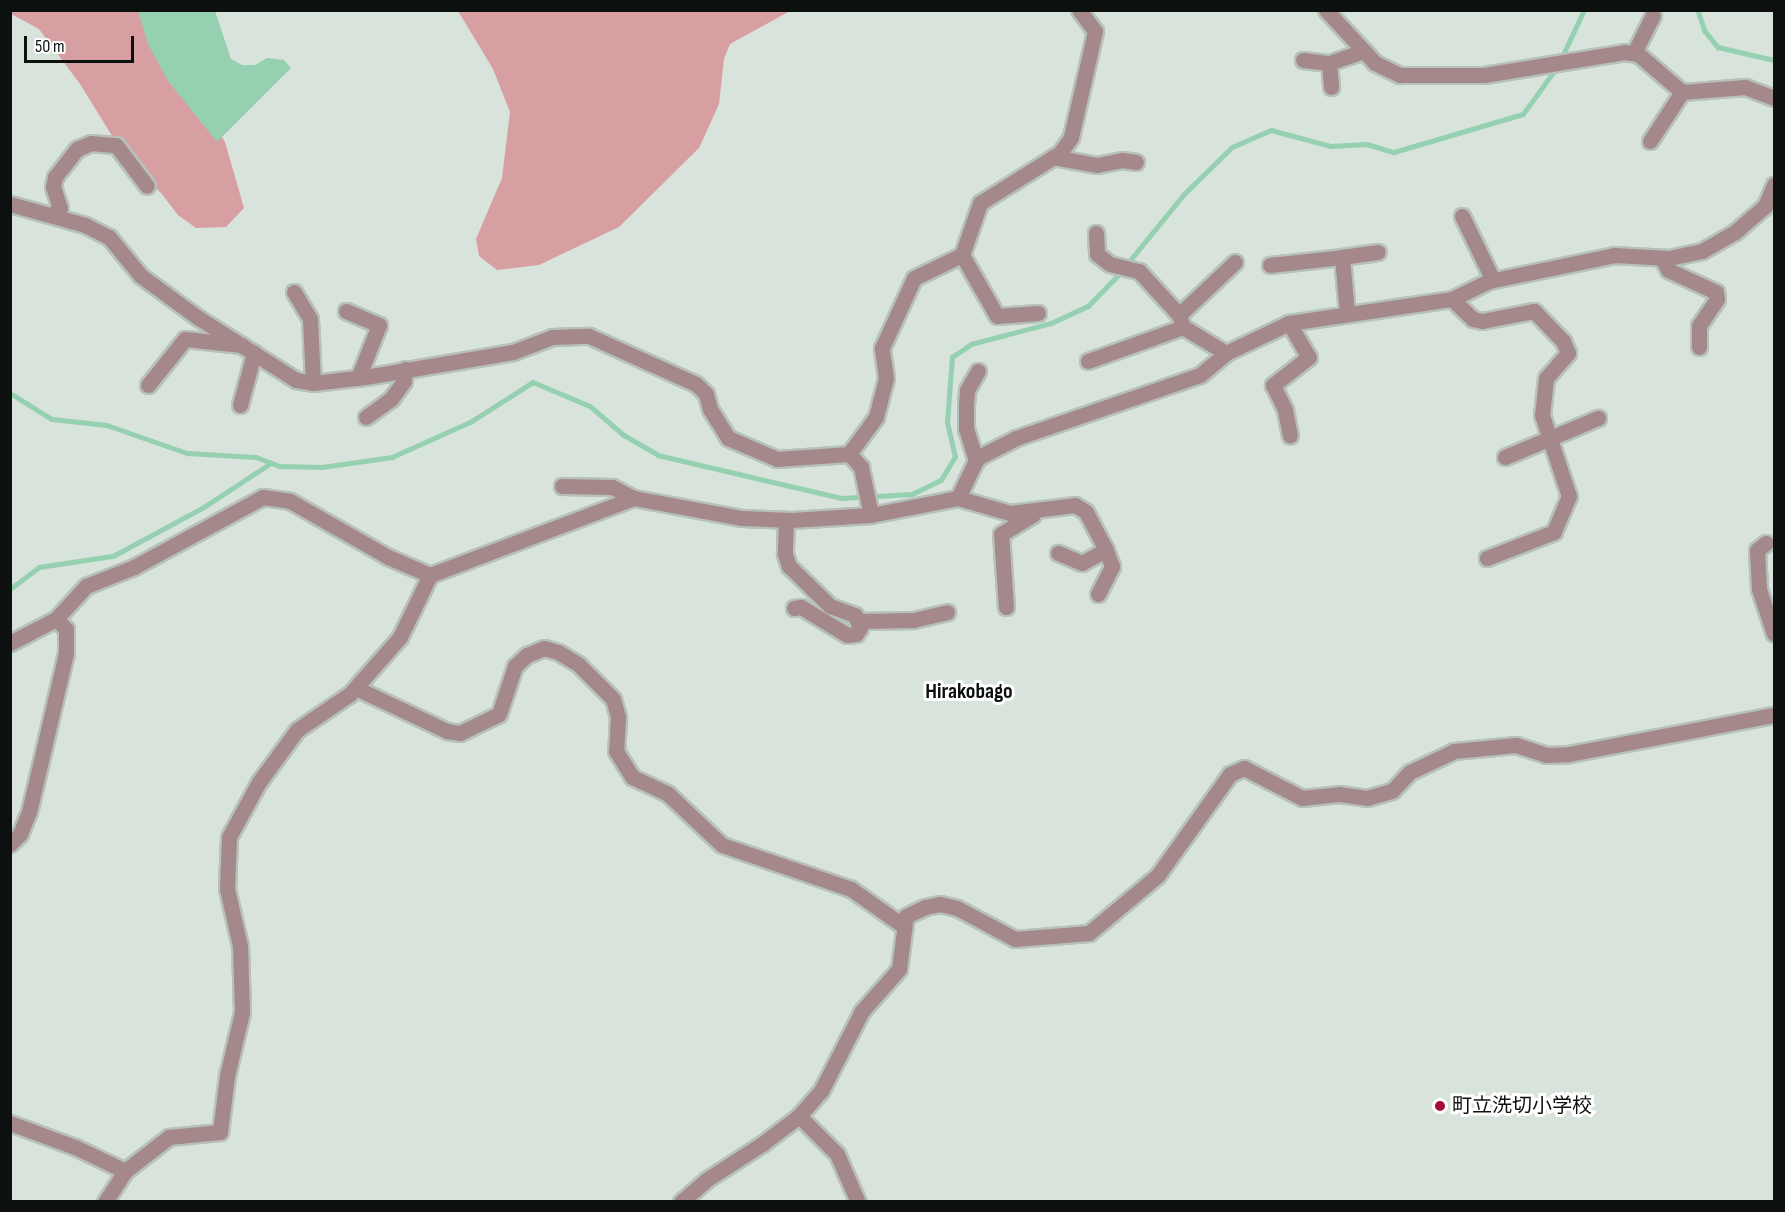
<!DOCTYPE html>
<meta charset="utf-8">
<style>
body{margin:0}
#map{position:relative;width:1785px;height:1212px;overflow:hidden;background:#d8e3dc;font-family:"Sofia Sans Condensed","Noto Sans JP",sans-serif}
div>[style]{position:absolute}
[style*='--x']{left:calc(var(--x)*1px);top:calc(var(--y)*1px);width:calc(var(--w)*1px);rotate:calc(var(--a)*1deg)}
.green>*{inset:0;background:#d89fa2}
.water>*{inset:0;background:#95d0b0}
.stream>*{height:4.5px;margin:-2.25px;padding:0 2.25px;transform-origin:2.25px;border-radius:2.25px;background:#95d0b0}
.roads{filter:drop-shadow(2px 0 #b7c1bb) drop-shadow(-2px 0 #b7c1bb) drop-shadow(0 2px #b7c1bb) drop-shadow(0 -2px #b7c1bb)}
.minor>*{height:15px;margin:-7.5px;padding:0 7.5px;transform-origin:7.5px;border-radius:7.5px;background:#a5898a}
.dots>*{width:16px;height:16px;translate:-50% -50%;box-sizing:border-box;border:3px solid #fff;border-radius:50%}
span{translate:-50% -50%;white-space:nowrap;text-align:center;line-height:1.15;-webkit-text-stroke:6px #fff;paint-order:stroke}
.poi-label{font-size:20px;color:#0c100e}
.left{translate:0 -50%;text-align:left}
.quarter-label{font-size:22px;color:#0c100e;font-weight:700}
.frame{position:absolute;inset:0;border:12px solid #0c100e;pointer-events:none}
.scale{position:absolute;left:24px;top:36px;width:110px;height:27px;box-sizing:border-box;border:3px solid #0c100e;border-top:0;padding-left:8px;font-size:18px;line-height:21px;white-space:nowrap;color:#0c100e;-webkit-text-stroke:4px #fff;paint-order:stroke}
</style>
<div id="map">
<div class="green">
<div style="clip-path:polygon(10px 11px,153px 11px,198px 99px,225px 142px,244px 208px,226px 227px,196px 228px,178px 215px,161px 193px,130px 165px,80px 84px,39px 29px,11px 14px)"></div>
<div style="clip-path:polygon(458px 11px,790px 11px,730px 44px,724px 59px,719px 104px,699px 148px,619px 227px,539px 265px,497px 270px,479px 256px,476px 239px,502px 178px,510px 112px,493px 69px)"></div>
</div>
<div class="water">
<div style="clip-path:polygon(138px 11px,215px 11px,231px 59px,242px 65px,255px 65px,267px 58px,284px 60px,291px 68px,217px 142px,168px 81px,148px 44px)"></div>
</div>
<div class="stream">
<div style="--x:1698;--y:10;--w:22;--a:72"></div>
<div style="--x:1705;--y:31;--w:21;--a:51"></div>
<div style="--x:1718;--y:47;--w:57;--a:13.1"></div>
<div style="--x:1561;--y:59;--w:54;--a:-64.9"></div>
<div style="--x:1127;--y:264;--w:90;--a:-50.8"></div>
<div style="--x:1184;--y:194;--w:67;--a:-44.4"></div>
<div style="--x:1232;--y:147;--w:43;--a:-23.6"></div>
<div style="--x:1271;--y:130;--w:62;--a:14.9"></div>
<div style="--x:1331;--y:146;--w:36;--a:-3"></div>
<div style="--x:1367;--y:144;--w:28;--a:17"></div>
<div style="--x:1394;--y:152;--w:134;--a:-16.4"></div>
<div style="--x:1523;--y:114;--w:58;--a:-54.1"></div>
<div style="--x:10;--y:393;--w:49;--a:31.8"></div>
<div style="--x:52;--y:419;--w:55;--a:6.2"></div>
<div style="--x:107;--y:425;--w:85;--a:19.3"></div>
<div style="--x:187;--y:453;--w:69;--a:3.3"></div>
<div style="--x:256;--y:457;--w:26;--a:21"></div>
<div style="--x:280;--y:466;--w:42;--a:1.4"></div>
<div style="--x:322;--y:467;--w:71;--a:-8.1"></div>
<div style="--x:392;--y:457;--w:88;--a:-24.2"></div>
<div style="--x:472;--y:421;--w:72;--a:-32.6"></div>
<div style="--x:533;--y:382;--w:62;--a:22.8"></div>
<div style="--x:590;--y:406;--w:45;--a:40.5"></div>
<div style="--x:624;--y:435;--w:39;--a:30"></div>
<div style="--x:658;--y:455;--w:188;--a:13.2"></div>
<div style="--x:841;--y:498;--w:71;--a:-3.2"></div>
<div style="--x:912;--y:494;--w:32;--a:-26"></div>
<div style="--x:941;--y:480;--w:27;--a:-59"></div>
<div style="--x:955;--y:457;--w:35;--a:-103"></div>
<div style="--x:947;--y:423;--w:66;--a:-85.7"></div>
<div style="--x:952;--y:357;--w:23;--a:-34"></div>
<div style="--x:971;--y:344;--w:83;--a:-14.7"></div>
<div style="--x:1051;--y:323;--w:41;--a:-24.7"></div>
<div style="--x:1088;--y:306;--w:49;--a:-45.8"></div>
<div style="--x:10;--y:589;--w:36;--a:-37"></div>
<div style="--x:39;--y:567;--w:75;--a:-8.5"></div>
<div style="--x:113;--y:556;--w:103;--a:-28.3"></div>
<div style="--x:204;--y:507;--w:80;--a:-33.3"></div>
</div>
<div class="roads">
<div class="minor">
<div style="--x:1326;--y:10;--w:72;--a:47.2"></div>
<div style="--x:1375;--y:63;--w:28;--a:26"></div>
<div style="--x:1400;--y:75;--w:84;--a:0"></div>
<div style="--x:1484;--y:75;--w:142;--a:-9.3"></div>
<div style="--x:1624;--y:52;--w:14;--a:8"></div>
<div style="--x:1638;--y:54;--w:58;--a:40.8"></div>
<div style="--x:1682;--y:92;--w:63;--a:-4.5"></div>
<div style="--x:1745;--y:87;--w:31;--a:21"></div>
<div style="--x:1634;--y:53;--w:42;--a:-63.4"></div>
<div style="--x:1303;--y:60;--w:26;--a:7"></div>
<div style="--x:1329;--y:63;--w:37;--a:-19"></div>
<div style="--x:1329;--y:63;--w:24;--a:85"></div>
<div style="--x:1650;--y:141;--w:59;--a:-56.9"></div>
<div style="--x:1053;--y:157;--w:45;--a:10.3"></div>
<div style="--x:1097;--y:165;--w:25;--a:-11"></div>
<div style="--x:1122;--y:160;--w:14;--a:8"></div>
<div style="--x:10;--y:204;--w:78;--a:15.6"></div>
<div style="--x:85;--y:225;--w:27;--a:27"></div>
<div style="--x:109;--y:237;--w:50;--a:50.6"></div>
<div style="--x:141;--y:276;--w:69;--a:36.2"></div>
<div style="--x:197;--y:317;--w:117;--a:32.5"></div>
<div style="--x:296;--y:380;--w:17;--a:10"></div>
<div style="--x:313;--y:383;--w:52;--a:-6.6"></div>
<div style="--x:365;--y:377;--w:150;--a:-9.6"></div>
<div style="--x:513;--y:352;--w:42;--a:-21"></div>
<div style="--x:552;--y:337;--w:37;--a:-2"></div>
<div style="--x:589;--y:336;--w:117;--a:24.2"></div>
<div style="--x:696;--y:384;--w:14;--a:45"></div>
<div style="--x:706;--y:394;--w:16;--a:75"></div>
<div style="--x:710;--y:409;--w:34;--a:58"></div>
<div style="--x:728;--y:438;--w:53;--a:23.2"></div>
<div style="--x:777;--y:459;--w:72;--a:-4"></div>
<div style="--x:849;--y:454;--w:46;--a:-53.9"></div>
<div style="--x:876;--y:417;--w:40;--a:-75.6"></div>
<div style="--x:886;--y:378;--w:30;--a:-98"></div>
<div style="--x:882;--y:348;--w:77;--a:-65.4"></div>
<div style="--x:914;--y:278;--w:53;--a:-25.6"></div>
<div style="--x:962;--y:255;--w:55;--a:-70.9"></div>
<div style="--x:980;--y:203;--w:94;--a:-32"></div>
<div style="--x:1060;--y:153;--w:19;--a:-55"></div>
<div style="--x:1071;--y:137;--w:109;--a:-77.2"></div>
<div style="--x:1095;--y:31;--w:26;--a:-127"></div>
<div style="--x:53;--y:214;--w:9;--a:-41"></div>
<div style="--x:60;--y:208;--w:22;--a:-108"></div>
<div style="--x:53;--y:187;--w:10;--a:-79"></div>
<div style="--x:55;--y:177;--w:36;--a:-52"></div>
<div style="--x:77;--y:149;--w:15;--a:-23"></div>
<div style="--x:91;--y:143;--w:25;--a:5"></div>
<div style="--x:116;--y:145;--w:51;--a:52.9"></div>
<div style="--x:1462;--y:216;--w:71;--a:64.2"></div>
<div style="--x:1096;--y:233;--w:21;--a:87"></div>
<div style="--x:1097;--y:254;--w:16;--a:38"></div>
<div style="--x:1110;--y:264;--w:30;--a:14"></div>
<div style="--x:1139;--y:271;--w:59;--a:47.7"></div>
<div style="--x:962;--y:255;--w:70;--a:60.2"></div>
<div style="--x:997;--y:316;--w:41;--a:-4.2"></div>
<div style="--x:1662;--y:258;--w:13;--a:63"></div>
<div style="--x:1668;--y:270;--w:53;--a:24.6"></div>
<div style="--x:1716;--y:292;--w:7;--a:82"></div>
<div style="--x:1717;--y:299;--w:32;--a:124"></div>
<div style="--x:1699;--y:326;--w:21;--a:90"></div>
<div style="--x:1270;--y:265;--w:72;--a:-6.3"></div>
<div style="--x:294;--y:292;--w:31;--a:59"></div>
<div style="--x:310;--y:319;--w:64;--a:87.3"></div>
<div style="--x:1452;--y:299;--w:29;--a:44"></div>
<div style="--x:1473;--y:319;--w:9;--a:13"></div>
<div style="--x:1482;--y:321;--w:53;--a:-10.9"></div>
<div style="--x:1534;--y:311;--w:42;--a:46"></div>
<div style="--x:1563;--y:341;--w:13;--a:67"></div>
<div style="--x:1568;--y:353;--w:33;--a:131"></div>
<div style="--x:1546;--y:378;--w:37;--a:96"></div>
<div style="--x:1542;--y:415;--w:85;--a:71.6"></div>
<div style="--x:1569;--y:496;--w:39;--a:113"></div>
<div style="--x:1554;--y:532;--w:72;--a:158.8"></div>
<div style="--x:346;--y:311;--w:36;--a:23"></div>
<div style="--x:379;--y:325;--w:57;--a:111.6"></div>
<div style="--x:1347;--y:314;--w:57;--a:-95"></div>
<div style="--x:1342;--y:257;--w:36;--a:-8"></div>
<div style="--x:1289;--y:323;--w:39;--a:60"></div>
<div style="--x:1309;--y:357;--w:46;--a:142.1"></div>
<div style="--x:1273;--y:385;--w:28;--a:64"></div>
<div style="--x:1285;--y:410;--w:26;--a:79"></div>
<div style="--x:1182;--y:324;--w:9;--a:-108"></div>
<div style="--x:1179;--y:315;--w:77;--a:-43.4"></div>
<div style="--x:1088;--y:361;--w:101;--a:-19.7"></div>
<div style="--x:1183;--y:327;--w:50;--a:31.2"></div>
<div style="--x:148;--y:385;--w:59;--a:-51.2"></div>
<div style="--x:185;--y:339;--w:57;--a:6"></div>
<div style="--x:240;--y:405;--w:54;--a:-74.9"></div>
<div style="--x:366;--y:417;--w:31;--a:-36"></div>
<div style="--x:391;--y:399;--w:22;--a:-54"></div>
<div style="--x:404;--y:381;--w:12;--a:-85"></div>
<div style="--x:849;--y:454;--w:18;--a:47"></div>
<div style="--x:861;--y:467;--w:49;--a:78.2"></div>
<div style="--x:1505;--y:457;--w:101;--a:-22.8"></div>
<div style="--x:976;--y:461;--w:34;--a:-107"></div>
<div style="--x:966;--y:429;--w:24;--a:-90"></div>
<div style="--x:966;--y:405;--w:15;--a:-86"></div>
<div style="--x:967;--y:390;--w:22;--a:-60"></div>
<div style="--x:562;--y:486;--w:50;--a:1.1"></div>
<div style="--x:612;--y:487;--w:25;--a:27"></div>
<div style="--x:958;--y:498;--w:54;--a:16.1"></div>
<div style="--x:1010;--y:513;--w:65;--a:-7"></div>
<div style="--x:1075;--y:505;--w:13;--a:32"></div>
<div style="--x:1086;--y:512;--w:43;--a:62.2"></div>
<div style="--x:1106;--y:550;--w:27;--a:152"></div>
<div style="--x:1082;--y:563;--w:26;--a:-157"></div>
<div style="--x:786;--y:520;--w:34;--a:92"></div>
<div style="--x:785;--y:554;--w:13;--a:72"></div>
<div style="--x:789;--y:566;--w:57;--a:44.3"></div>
<div style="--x:830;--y:606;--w:27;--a:20"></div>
<div style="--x:855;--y:615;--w:14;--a:69"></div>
<div style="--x:860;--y:628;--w:7;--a:124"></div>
<div style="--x:856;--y:634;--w:9;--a:174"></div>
<div style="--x:847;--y:635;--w:54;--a:-148.7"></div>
<div style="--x:801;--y:607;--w:7;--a:172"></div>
<div style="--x:1766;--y:543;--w:11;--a:142"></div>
<div style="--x:1757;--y:550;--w:39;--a:87"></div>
<div style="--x:1759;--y:589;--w:47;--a:71.6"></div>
<div style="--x:1098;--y:594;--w:31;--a:-63"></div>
<div style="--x:1112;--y:566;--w:17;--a:-111"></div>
<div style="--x:1006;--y:607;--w:73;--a:-93.9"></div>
<div style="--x:1001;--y:534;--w:37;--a:-31"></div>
<div style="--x:859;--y:621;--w:54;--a:-1.1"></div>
<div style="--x:913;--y:620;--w:35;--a:-13"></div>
<div style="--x:10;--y:643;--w:52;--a:-27.6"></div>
<div style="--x:56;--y:619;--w:45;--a:-47.7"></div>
<div style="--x:86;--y:586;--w:52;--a:-21.6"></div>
<div style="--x:134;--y:567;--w:147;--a:-28.5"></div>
<div style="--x:263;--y:497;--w:27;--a:8"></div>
<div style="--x:290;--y:501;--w:113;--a:29.7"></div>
<div style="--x:388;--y:557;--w:46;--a:23.2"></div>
<div style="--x:430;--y:575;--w:218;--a:-20.7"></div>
<div style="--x:634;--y:498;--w:110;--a:10.5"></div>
<div style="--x:742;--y:518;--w:49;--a:2.3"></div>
<div style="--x:791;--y:520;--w:80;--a:-3.6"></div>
<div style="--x:871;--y:515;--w:89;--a:-11.1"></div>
<div style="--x:958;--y:498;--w:44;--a:-64.6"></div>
<div style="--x:977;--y:458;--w:44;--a:-27.1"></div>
<div style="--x:1016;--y:438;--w:194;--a:-18.9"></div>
<div style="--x:1200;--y:375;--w:34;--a:-40"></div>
<div style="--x:1226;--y:353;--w:70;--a:-25.5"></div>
<div style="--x:1289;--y:323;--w:165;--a:-8.4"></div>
<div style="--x:1452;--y:299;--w:41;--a:-25.9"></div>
<div style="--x:1489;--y:281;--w:128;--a:-11.7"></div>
<div style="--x:1614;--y:255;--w:55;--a:3.1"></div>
<div style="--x:1669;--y:258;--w:34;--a:-12"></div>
<div style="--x:1702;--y:251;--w:38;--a:-30"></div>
<div style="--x:1735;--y:232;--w:40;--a:-41"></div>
<div style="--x:1765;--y:206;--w:23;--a:-67"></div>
<div style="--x:356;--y:688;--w:101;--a:25.3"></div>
<div style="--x:447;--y:731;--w:13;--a:9"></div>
<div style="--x:460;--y:733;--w:43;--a:-26"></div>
<div style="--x:499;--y:714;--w:51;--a:-71.6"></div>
<div style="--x:515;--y:666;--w:16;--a:-43"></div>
<div style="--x:527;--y:655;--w:18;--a:-22"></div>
<div style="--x:544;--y:648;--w:15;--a:16"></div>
<div style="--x:558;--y:652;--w:23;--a:31"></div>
<div style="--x:578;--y:664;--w:49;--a:45"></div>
<div style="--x:613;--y:699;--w:19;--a:74"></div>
<div style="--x:618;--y:717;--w:34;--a:93"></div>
<div style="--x:616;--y:751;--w:31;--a:58"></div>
<div style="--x:632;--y:777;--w:40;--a:25"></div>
<div style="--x:668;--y:794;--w:74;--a:43.4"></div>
<div style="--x:722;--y:845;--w:136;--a:18.8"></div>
<div style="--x:851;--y:889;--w:62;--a:35.2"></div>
<div style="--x:10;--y:844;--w:14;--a:-45"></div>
<div style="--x:20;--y:834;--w:24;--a:-68"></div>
<div style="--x:29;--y:812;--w:163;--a:-76.9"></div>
<div style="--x:66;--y:653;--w:24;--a:-90"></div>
<div style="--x:66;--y:629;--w:14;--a:-135"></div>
<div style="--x:799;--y:1116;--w:54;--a:45"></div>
<div style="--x:837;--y:1154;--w:52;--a:66.4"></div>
<div style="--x:10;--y:1123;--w:69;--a:20.3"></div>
<div style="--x:75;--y:1147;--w:55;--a:25.6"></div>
<div style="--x:105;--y:1202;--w:37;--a:-57"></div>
<div style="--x:125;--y:1171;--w:56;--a:-37.7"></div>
<div style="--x:169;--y:1137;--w:51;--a:-5.6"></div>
<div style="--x:220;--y:1132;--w:56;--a:-82.9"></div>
<div style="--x:227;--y:1076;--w:66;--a:-76.8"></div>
<div style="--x:242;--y:1012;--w:66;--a:-91.7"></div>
<div style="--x:240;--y:946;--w:58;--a:-102.8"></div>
<div style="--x:227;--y:889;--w:52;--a:-87.8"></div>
<div style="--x:229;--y:837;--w:63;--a:-61.4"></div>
<div style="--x:259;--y:782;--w:64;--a:-53.8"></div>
<div style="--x:297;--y:730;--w:64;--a:-34.2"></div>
<div style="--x:350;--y:694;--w:76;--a:-48.7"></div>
<div style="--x:400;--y:637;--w:69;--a:-64.2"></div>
<div style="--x:681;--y:1202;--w:33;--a:-41"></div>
<div style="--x:706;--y:1180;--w:67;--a:-32.7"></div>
<div style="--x:762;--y:1144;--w:46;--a:-37.1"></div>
<div style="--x:799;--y:1116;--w:33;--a:-49"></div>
<div style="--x:821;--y:1091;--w:90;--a:-62.9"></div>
<div style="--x:862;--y:1011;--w:56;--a:-48.6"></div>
<div style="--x:899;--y:969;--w:53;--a:-82.5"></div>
<div style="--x:906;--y:916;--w:21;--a:-25"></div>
<div style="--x:925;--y:907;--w:15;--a:-11"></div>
<div style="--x:940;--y:904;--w:17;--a:13"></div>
<div style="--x:957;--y:908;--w:66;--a:28.1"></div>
<div style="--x:1015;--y:939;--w:74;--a:-4.6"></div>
<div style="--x:1089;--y:933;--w:90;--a:-40"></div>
<div style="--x:1158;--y:875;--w:124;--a:-54.5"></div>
<div style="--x:1230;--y:774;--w:15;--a:-23"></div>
<div style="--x:1244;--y:768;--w:65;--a:27.3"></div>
<div style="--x:1302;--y:798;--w:37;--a:-6"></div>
<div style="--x:1339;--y:794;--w:28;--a:8"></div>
<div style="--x:1367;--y:798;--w:26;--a:-16"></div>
<div style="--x:1392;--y:791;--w:26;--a:-47"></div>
<div style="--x:1410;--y:772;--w:49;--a:-25.5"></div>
<div style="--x:1454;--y:751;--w:62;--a:-5.5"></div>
<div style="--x:1516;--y:745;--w:32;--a:18"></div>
<div style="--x:1546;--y:755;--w:23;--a:-2"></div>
<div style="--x:1569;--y:754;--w:209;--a:-10.8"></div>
</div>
</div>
<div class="dots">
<div style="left:1440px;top:1106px;background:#a60b37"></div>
</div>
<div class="poi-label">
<span class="left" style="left:1452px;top:1106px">町立洗切小学校</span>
</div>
<div class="quarter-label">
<span style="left:969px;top:692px">Hirakobago</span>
</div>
<div class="frame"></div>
<div class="scale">50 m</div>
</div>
